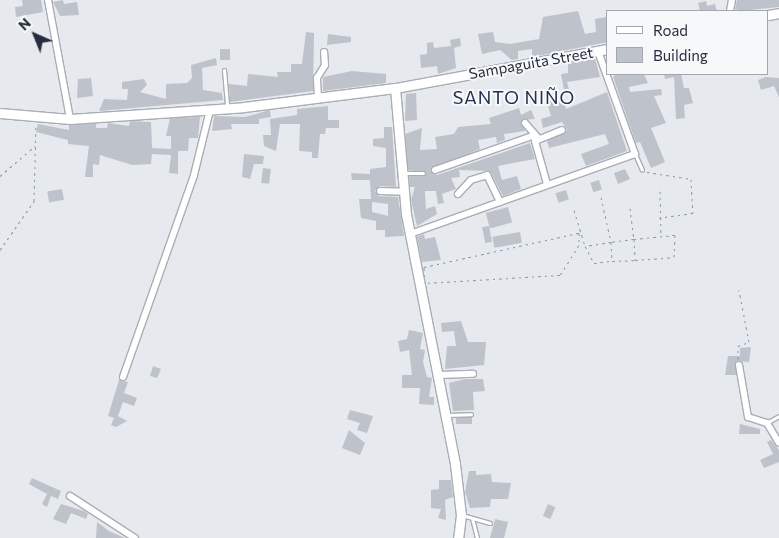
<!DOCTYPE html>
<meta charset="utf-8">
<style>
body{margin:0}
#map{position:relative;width:779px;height:538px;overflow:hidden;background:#e6e9ed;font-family:Commissioner,sans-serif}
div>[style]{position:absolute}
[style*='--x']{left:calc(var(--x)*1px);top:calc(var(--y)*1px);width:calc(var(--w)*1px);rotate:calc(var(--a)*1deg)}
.building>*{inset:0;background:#bec3cb;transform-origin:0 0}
.path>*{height:1px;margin-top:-0.5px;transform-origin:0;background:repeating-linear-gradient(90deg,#8996ae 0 2.5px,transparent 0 6.5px)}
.roads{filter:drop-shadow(1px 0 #a9adb5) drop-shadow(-1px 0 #a9adb5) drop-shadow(0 1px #a9adb5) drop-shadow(0 -1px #a9adb5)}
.lane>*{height:3px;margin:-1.5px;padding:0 1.5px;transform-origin:1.5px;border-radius:1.5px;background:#fff}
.street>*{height:6px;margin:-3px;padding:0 3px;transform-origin:3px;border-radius:3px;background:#fff}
.secondary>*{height:9px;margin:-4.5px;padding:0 4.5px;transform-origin:4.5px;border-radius:4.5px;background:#fff}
span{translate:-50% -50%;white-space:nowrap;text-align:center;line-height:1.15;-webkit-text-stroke:4px #f6f8fa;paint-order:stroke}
.street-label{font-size:15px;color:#262d3e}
.quarter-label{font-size:18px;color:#23304e;letter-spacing:1px}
.legend{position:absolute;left:606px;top:10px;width:162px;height:65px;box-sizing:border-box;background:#f6f8fa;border:1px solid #a3a7af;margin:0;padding:6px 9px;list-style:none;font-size:15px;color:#262d3e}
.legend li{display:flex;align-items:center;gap:10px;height:25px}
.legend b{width:25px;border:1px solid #a3a7af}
.north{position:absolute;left:10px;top:10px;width:50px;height:50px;-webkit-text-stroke:4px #f6f8fa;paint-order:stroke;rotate:316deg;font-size:14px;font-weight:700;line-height:20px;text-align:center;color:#262d3e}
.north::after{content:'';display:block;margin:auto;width:18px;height:22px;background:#262d3e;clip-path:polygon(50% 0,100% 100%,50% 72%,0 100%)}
</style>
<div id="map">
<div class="building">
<div style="clip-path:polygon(22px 0,41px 0,43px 12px,16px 17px,15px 7px,23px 6px)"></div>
<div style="clip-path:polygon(63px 0,64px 4px,77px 2px,79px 15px,60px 16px,53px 2px)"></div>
<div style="clip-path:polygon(737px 0,779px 0,779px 7px,741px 11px,735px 9px)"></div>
<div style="clip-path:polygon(706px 1px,707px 6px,715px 4px,717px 11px,700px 11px,698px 3px)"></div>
<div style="clip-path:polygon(578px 11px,585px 34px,596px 32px,595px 19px,606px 17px,608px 42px,532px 57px,532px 49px,518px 51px,518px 59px,512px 60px,500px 50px,482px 54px,478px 34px,493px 32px,495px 42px,510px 44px,539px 39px,543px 17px)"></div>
<div style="clip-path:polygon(306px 32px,314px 33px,313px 91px,230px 102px,229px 84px,247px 86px,248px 74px,278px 77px,277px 72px,291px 72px,291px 64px,302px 64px)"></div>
<div style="clip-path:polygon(328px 34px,351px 37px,351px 42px,327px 45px)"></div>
<div style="clip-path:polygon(460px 38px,461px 46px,454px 48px,456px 68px,438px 74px,437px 66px,421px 68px,420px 55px,427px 54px,427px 43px,433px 42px,434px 48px,451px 46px,450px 40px)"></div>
<div style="left:220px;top:49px;width:10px;height:11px"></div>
<div style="clip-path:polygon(216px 58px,217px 65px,202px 68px,203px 90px,222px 93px,223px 100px,99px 111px,104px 99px,127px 100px,128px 89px,122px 89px,122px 82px,144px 79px,147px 85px,140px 92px,166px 99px,166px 84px,187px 83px,192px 78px,191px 65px)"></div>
<div style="clip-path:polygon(595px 58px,600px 77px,567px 82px,569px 89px,564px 90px,561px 74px,568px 73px,568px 63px)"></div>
<div style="clip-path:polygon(352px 71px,386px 74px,386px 83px,323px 91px,323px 77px)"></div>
<div style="clip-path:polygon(616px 74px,644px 74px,648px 83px,629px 87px,630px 92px,661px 89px,662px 95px,654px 96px,666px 123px,651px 128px,665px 162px,651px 168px,640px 142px,636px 143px,613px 77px)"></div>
<div style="clip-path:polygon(664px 74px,681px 74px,684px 88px,689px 88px,693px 103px,684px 105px,685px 118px,676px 119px,674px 77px,665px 79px)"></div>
<div style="clip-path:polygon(766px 77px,779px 78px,779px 97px,774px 86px,761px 90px,758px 80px)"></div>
<div style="clip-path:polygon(91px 78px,93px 96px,77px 98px,78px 79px)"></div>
<div style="clip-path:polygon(607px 92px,627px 151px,586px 166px,581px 154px,609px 144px,605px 134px,549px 148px,547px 141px,567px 130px,562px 122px,543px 128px,541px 119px,551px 116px,547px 102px,563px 97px,566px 109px)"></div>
<div style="clip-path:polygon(416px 93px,417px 120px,405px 121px,406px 94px)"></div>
<div style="clip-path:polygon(328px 106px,328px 120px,339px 120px,339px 128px,326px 128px,325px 134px,320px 134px,318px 158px,312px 158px,312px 152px,299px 151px,300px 124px,280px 124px,276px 151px,264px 146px,263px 135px,271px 135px,270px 119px,297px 115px,297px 109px)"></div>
<div style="clip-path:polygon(519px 108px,521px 115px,531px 110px,535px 119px,521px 120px,525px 131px,504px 134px,505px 140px,497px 143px,496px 137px,478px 140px,480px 149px,430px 170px,437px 175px,530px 143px,535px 159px,498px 166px,502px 180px,517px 176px,521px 189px,503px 196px,490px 171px,459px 170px,460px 177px,451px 178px,456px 189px,442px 194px,444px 203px,438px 204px,436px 191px,425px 191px,426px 209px,435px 206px,437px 214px,417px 226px,411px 200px,415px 187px,410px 187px,409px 176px,426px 173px,408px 170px,405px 134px,422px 128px,420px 150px,437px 149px,435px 137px,454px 134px,458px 127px,491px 124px,489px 118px)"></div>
<div style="clip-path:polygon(270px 110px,271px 117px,259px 119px,259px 124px,231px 124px,232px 129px,212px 131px,214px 116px,245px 117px)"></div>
<div style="clip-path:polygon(200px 117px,198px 138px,189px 138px,188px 151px,178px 151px,178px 174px,169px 173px,171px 155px,152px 154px,151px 164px,132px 165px,100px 155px,99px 165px,93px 164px,93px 177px,85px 177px,89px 146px,68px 144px,68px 140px,36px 132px,38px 124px,69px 130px,69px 125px,96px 123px,96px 128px,107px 128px,108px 123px,129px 126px,130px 121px,151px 122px,152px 148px,171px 149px,171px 136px,166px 136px,170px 118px)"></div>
<div style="clip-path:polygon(evenodd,384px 127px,392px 127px,396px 187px,380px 186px,375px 191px,379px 196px,398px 197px,404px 236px,385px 237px,385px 230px,376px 230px,376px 221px,361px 218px,359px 199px,371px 199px,370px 180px,352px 180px,351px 173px,370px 174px,370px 169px,386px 167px,386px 148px,373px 146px,373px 139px,384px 138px,384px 127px,372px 202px,388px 204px,388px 216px,372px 212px,372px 202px)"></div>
<div style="clip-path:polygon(244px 154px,264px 156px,263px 164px,254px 164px,250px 179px,242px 177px)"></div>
<div style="left:263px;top:168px;width:8px;height:15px;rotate:7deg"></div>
<div style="clip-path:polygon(625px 169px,630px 179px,618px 184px,614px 173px)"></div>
<div style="left:599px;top:180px;width:10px;height:9px;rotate:73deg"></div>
<div style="left:62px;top:189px;width:11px;height:15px;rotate:80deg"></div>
<div style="left:566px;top:190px;width:10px;height:11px;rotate:73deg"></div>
<div style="left:508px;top:207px;width:16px;height:23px;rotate:75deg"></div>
<div style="left:489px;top:226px;width:16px;height:7px;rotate:79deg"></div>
<div style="left:520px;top:232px;width:11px;height:28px;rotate:80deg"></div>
<div style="clip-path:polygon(424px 234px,425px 239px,435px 237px,441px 260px,422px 262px,417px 237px)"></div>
<div style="clip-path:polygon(461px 321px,468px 342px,486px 342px,484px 365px,445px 369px,447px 346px,456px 346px,454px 331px,442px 332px,441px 323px)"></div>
<div style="clip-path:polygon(409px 330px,423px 333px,420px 349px,425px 350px,423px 362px,427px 377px,432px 378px,429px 397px,434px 397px,434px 405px,419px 404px,420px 388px,402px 388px,402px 375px,412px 375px,409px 350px,400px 352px,398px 341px,407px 339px)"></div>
<div style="clip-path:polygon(751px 347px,749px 362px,736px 361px,736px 375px,725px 375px,728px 356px,740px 356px,740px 348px)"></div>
<div style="clip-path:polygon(153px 366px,161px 369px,157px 378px,150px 376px)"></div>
<div style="clip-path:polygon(465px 379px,483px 379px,485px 391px,473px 392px,474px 410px,453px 411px,449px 383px)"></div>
<div style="clip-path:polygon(119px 380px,128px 382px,124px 393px,137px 398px,134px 406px,123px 402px,118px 416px,127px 421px,116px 427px,111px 425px,114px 418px,108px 416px)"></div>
<div style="clip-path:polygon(350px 410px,373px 416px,367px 433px,357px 430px,360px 423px,347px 419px)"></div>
<div style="left:472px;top:417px;width:7px;height:16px;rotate:90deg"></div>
<div style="clip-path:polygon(740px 424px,760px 429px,760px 434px,739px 434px)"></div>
<div style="clip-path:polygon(349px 430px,365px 443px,360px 455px,342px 448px)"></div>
<div style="clip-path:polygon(771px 440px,779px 450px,779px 462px,764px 468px,760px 460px,773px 454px,767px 442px)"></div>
<div style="clip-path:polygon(469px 471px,476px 471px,476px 475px,491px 474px,492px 482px,511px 483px,508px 499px,491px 499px,490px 507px,470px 508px,465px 492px)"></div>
<div style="clip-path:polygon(32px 478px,61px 491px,58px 499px,51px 496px,47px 507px,42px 504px,47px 494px,29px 484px)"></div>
<div style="clip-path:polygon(439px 480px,451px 480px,453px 497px,445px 500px,446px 520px,438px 518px,441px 509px,431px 508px,431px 490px,439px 489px)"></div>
<div style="clip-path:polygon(61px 504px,84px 511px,88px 514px,86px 519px,71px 513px,66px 524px,53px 519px)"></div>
<div style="left:548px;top:504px;width:8px;height:13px;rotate:23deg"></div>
<div style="clip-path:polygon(495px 519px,508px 522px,504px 538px,490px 538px)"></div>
<div style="clip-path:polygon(97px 522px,109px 531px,125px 538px,96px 538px)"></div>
</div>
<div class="path">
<div style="--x:647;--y:172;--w:45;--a:9"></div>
<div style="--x:691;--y:179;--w:34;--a:87"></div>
<div style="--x:693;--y:213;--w:34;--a:172"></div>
<div style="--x:0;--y:176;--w:46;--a:-40.6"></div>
<div style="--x:660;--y:191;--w:44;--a:88.7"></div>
<div style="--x:601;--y:197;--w:46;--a:77.5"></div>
<div style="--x:611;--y:242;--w:26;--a:171"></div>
<div style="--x:585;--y:246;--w:19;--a:62"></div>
<div style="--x:594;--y:263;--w:17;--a:-7"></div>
<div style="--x:630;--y:208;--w:31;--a:83"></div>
<div style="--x:634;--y:239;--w:23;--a:173"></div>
<div style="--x:611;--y:242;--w:19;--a:87"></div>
<div style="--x:612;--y:261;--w:23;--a:-2"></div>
<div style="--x:635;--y:260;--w:39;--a:-4"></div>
<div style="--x:674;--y:257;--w:22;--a:-87"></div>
<div style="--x:675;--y:235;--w:41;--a:174.4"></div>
<div style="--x:634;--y:239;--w:21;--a:87"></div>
<div style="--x:574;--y:210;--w:38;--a:73"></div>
<div style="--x:579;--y:233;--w:12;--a:90"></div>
<div style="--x:579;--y:245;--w:36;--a:122"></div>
<div style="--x:560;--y:275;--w:135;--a:176.6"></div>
<div style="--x:425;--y:283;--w:16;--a:-94"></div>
<div style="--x:424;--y:267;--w:159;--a:-12.4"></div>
<div style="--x:0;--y:250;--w:60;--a:-55.2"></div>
<div style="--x:34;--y:201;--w:77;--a:-88.5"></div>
<div style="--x:738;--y:359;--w:13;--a:-90"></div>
<div style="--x:738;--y:346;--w:12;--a:-20"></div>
<div style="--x:749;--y:342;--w:53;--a:-100.9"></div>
</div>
<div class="roads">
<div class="lane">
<div style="--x:224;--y:70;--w:38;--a:85"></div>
<div style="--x:635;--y:154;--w:17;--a:66"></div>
<div style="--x:403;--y:173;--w:20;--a:0"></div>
<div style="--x:447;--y:415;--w:24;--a:-2"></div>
<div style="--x:768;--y:422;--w:13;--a:-29"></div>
<div style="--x:462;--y:515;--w:29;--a:16"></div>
<div style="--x:472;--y:518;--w:21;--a:76"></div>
</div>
<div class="street">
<div style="--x:48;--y:0;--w:121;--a:79.5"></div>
<div style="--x:730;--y:11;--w:11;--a:-80"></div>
<div style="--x:318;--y:98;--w:20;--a:-93"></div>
<div style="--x:317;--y:78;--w:15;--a:-58"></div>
<div style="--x:325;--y:65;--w:13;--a:-94"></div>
<div style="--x:525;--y:123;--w:18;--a:49"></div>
<div style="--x:435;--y:170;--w:106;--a:-19.3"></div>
<div style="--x:547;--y:184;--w:45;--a:-105.6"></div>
<div style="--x:535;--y:141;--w:29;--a:-22"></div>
<div style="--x:380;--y:191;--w:24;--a:2"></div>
<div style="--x:458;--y:194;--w:19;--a:-47"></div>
<div style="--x:471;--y:180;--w:17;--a:-17"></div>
<div style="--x:487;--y:175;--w:30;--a:64"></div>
<div style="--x:410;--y:234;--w:239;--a:-19.6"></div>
<div style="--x:635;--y:154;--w:109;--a:-109.8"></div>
<div style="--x:739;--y:365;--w:53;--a:80.2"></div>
<div style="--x:748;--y:417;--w:20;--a:18"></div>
<div style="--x:767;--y:423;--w:23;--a:59"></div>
<div style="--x:439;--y:375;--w:34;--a:-2"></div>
<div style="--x:123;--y:377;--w:214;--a:-70.6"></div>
<div style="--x:194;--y:175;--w:67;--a:-76.2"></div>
<div style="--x:70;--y:496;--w:77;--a:32.9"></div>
</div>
<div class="secondary">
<div style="--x:768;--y:15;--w:11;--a:-10"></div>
<div style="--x:395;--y:88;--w:126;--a:85"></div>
<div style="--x:406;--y:214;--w:255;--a:78.9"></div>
<div style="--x:455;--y:464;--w:51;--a:83.3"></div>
<div style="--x:461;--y:515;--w:23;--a:97"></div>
<div style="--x:0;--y:113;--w:70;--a:4.9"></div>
<div style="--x:70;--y:119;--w:174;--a:-3.9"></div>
<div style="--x:244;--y:107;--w:152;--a:-7.2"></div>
<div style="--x:395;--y:88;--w:217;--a:-10.4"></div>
</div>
</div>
<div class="street-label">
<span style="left:531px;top:63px;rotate:-10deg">Sampaguita Street</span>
</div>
<div class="quarter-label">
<span style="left:514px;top:97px">SANTO NIÑO</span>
</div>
<ul class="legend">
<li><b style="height:6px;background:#fff"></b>Road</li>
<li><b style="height:14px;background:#bec3cb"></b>Building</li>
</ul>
<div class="north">N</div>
</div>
